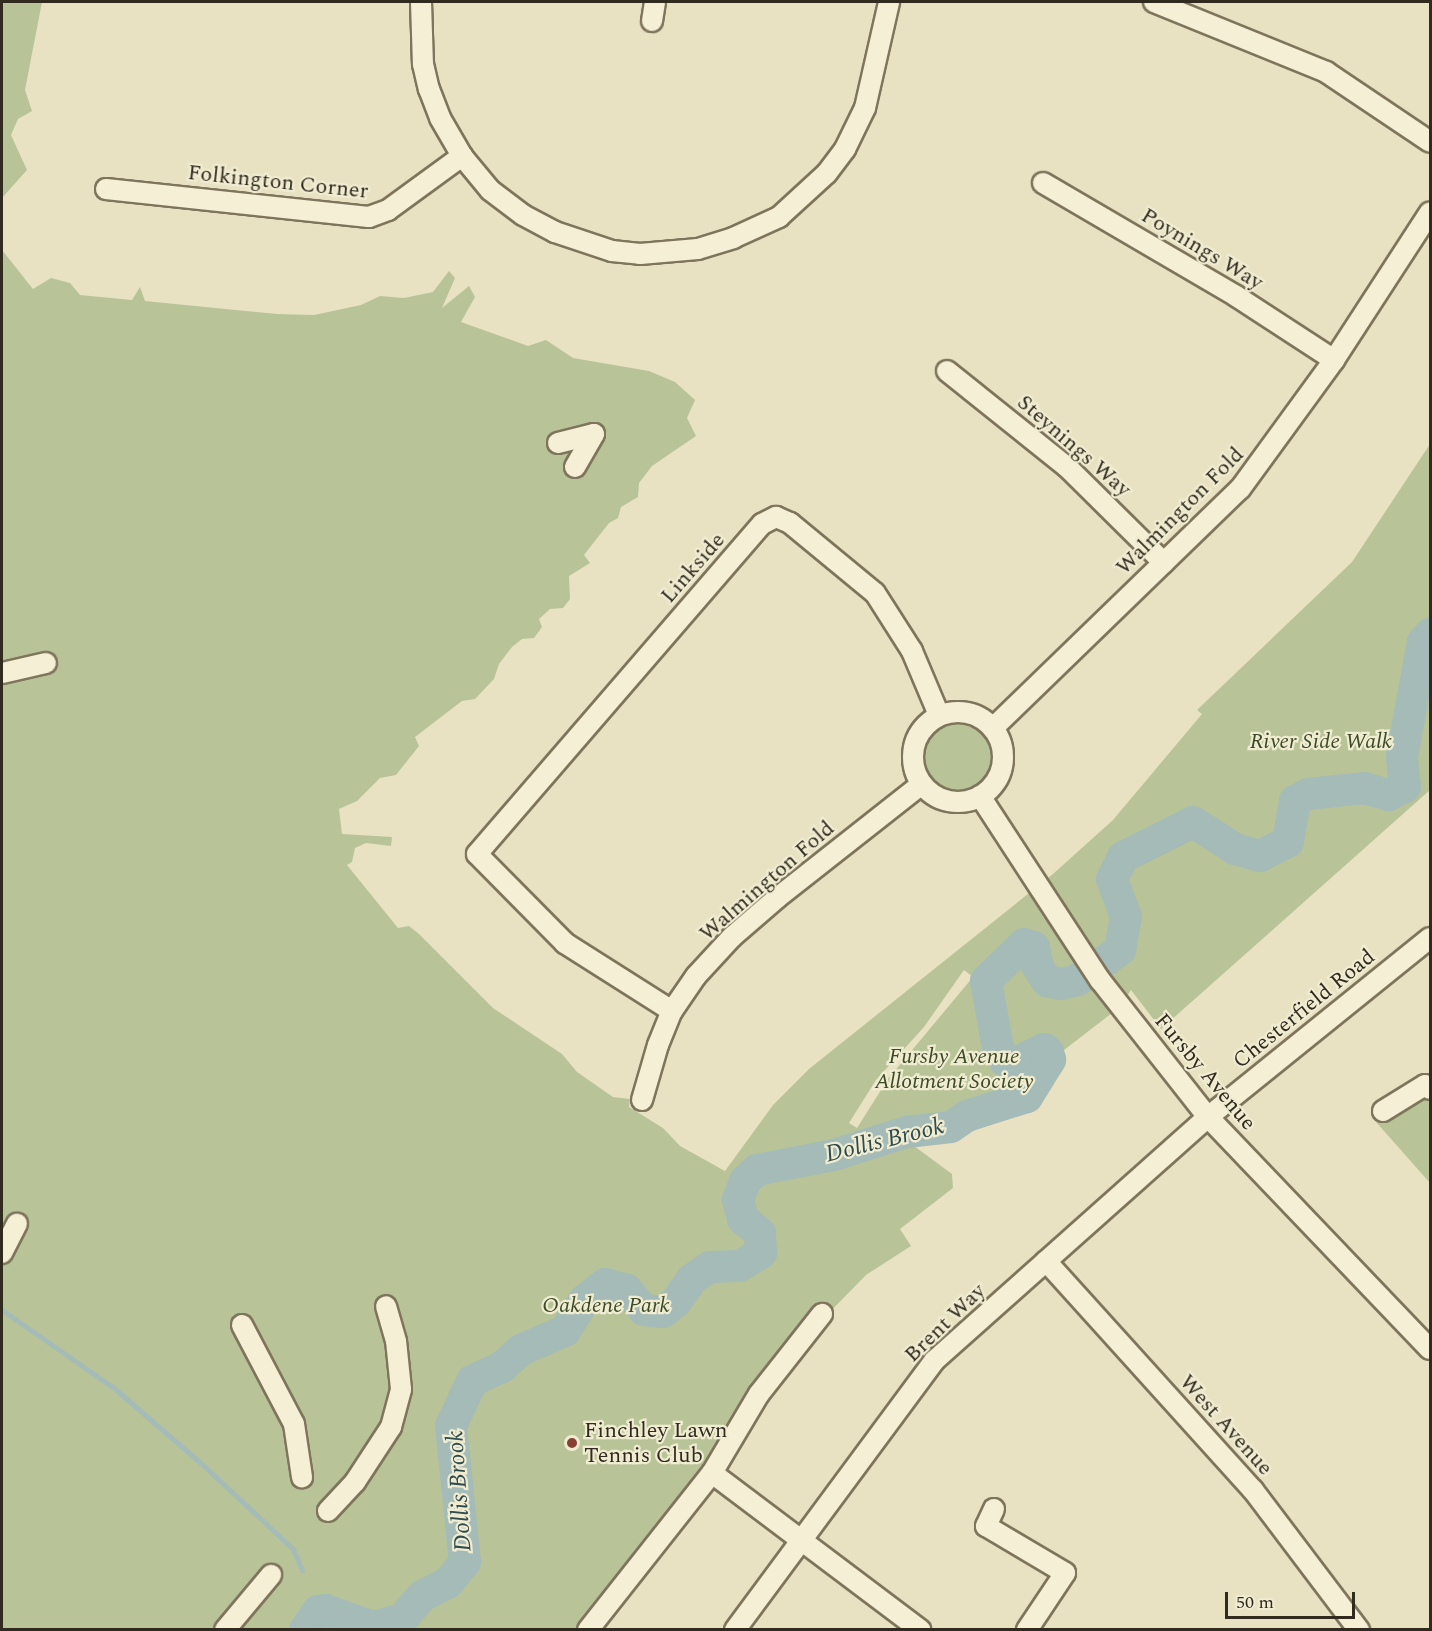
<!DOCTYPE html>
<style>
body{margin:0}
#map{position:relative;width:1432px;height:1631px;overflow:hidden;background:#e8e2c3;font-family:Spectral,serif}
div>[style]{position:absolute}
[style*='--x']{left:calc(var(--x)*1px);top:calc(var(--y)*1px);width:calc(var(--w)*1px);rotate:calc(var(--a)*1deg)}
.green>*{inset:0;background:#b8c498}
.round{border-radius:50%}
.stream>*{height:5px;margin:-2.5px;padding:0 2.5px;transform-origin:2.5px;border-radius:2.5px;background:#a4bbb8}
.river>*{height:32px;margin:-16px;padding:0 16px;transform-origin:16px;border-radius:16px;background:#a4bbb8}
.roads{filter:drop-shadow(2px 0 #7f745c) drop-shadow(-2px 0 #7f745c) drop-shadow(0 2px #7f745c) drop-shadow(0 -2px #7f745c)}
.minor>*{height:20px;margin:-10px;padding:0 10px;transform-origin:10px;border-radius:10px;background:#f4efd5}
.minor>.ring{margin:-10px;padding:0;box-sizing:content-box;background:none;border:20px solid #f4efd5;border-radius:50%}
.dots>*{width:16px;height:16px;translate:-50% -50%;box-sizing:border-box;border:3px solid #f0ecd1;border-radius:50%}
span{translate:-50% -50%;white-space:nowrap;text-align:center;line-height:1.15;-webkit-text-stroke:4.5px #f0ecd1;paint-order:stroke}
.street-label{font-size:22px;color:#312a1e}
.park-label{font-size:22px;color:#3c4b27;font-style:italic}
.poi-label{font-size:22px;color:#312a1e}
.left{translate:0 -50%;text-align:left}
.water-label{font-size:24px;color:#2f4c4f;font-style:italic}
.frame{position:absolute;inset:0;border:3px solid #312a1e;pointer-events:none}
.scale{position:absolute;left:1225px;top:1592px;width:130px;height:27px;box-sizing:border-box;border:3px solid #312a1e;border-top:0;padding-left:8px;font-size:18px;line-height:21px;white-space:nowrap;color:#312a1e;-webkit-text-stroke:4px #f0ecd1;paint-order:stroke}
</style>
<div id="map">
<div class="green">
<div style="clip-path:polygon(2px 2px,42px 2px,25px 90px,32px 111px,18px 119px,11px 135px,27px 170px,2px 198px)"></div>
<div style="clip-path:polygon(evenodd,2px 250px,33px 289px,51px 278px,70px 283px,80px 295px,132px 300px,140px 287px,145px 301px,277px 314px,314px 315px,361px 305px,380px 296px,404px 298px,433px 292px,449px 271px,455px 278px,442px 308px,469px 286px,475px 297px,461px 322px,528px 346px,546px 340px,573px 358px,649px 371px,675px 382px,695px 400px,687px 418px,696px 436px,652px 466px,639px 483px,638px 497px,621px 507px,618px 518px,609px 523px,584px 555px,590px 563px,569px 576px,570px 599px,563px 608px,550px 609px,539px 619px,542px 627px,534px 638px,522px 639px,512px 647px,499px 664px,494px 679px,475px 699px,462px 701px,415px 737px,419px 746px,396px 775px,380px 778px,357px 801px,339px 809px,342px 834px,392px 837px,391px 846px,366px 843px,355px 848px,352px 862px,347px 865px,398px 928px,409px 926px,419px 934px,493px 1008px,562px 1054px,577px 1072px,613px 1097px,630px 1099px,629px 1107px,663px 1128px,680px 1146px,725px 1171px,773px 1105px,809px 1069px,1053px 874px,1113px 820px,1202px 714px,1197px 710px,1352px 562px,1430px 444px,1430px 790px,1161px 1029px,1131px 990px,1124px 1001px,1097px 992px,1112px 1013px,1055px 1057px,1054px 1069px,1042px 1080px,1031px 1105px,1004px 1107px,973px 1122px,970px 1118px,954px 1131px,917px 1135px,913px 1140px,914px 1146px,952px 1174px,953px 1188px,900px 1229px,911px 1246px,866px 1275px,820px 1322px,585px 1629px,2px 1629px,2px 250px,964px 970px,973px 977px,888px 1079px,857px 1128px,849px 1123px,876px 1080px,924px 1027px,964px 970px)"></div>
<div class="round" style="left:924px;top:722px;width:68px;height:68px"></div>
<div style="clip-path:polygon(1430px 1077px,1430px 1183px,1376px 1122px)"></div>
</div>
<div class="stream">
<div style="--x:2;--y:1310;--w:136;--a:34.9"></div>
<div style="--x:114;--y:1388;--w:118;--a:40.9"></div>
<div style="--x:203;--y:1465;--w:123;--a:43"></div>
<div style="--x:293;--y:1549;--w:23;--a:67"></div>
</div>
<div class="river">
<div style="--x:305;--y:1630;--w:23;--a:-56"></div>
<div style="--x:318;--y:1611;--w:8;--a:-7"></div>
<div style="--x:326;--y:1610;--w:50;--a:19.9"></div>
<div style="--x:373;--y:1627;--w:30;--a:-15"></div>
<div style="--x:402;--y:1619;--w:30;--a:-49"></div>
<div style="--x:422;--y:1596;--w:29;--a:-27"></div>
<div style="--x:448;--y:1583;--w:27;--a:-51"></div>
<div style="--x:465;--y:1562;--w:137;--a:-95.9"></div>
<div style="--x:451;--y:1426;--w:50;--a:-65"></div>
<div style="--x:472;--y:1381;--w:33;--a:-25"></div>
<div style="--x:502;--y:1367;--w:25;--a:-42"></div>
<div style="--x:521;--y:1350;--w:48;--a:-23.4"></div>
<div style="--x:565;--y:1331;--w:36;--a:-58"></div>
<div style="--x:584;--y:1301;--w:27;--a:-39"></div>
<div style="--x:605;--y:1284;--w:23;--a:15"></div>
<div style="--x:627;--y:1290;--w:26;--a:50"></div>
<div style="--x:644;--y:1310;--w:19;--a:6"></div>
<div style="--x:663;--y:1312;--w:16;--a:-38"></div>
<div style="--x:676;--y:1302;--w:28;--a:-55"></div>
<div style="--x:692;--y:1279;--w:22;--a:-34"></div>
<div style="--x:710;--y:1267;--w:30;--a:-2"></div>
<div style="--x:740;--y:1266;--w:25;--a:-32"></div>
<div style="--x:761;--y:1253;--w:20;--a:-93"></div>
<div style="--x:760;--y:1233;--w:22;--a:-141"></div>
<div style="--x:743;--y:1219;--w:20;--a:-105"></div>
<div style="--x:738;--y:1200;--w:20;--a:-70"></div>
<div style="--x:745;--y:1181;--w:16;--a:-43"></div>
<div style="--x:757;--y:1170;--w:78;--a:-11"></div>
<div style="--x:834;--y:1155;--w:77;--a:-17.5"></div>
<div style="--x:907;--y:1132;--w:44;--a:-6.5"></div>
<div style="--x:951;--y:1127;--w:19;--a:-35"></div>
<div style="--x:967;--y:1116;--w:63;--a:-17.6"></div>
<div style="--x:1027;--y:1097;--w:44;--a:-58.1"></div>
<div style="--x:1050;--y:1060;--w:8;--a:-104"></div>
<div style="--x:1048;--y:1052;--w:5;--a:-143"></div>
<div style="--x:1044;--y:1049;--w:32;--a:154"></div>
<div style="--x:1015;--y:1063;--w:10;--a:-169"></div>
<div style="--x:1005;--y:1061;--w:15;--a:-118"></div>
<div style="--x:998;--y:1048;--w:68;--a:-100.2"></div>
<div style="--x:986;--y:981;--w:53;--a:-44.2"></div>
<div style="--x:1024;--y:944;--w:10;--a:17"></div>
<div style="--x:1034;--y:947;--w:20;--a:79"></div>
<div style="--x:1038;--y:967;--w:17;--a:57"></div>
<div style="--x:1047;--y:981;--w:14;--a:12"></div>
<div style="--x:1061;--y:984;--w:17;--a:-13"></div>
<div style="--x:1078;--y:980;--w:52;--a:-35.5"></div>
<div style="--x:1120;--y:950;--w:34;--a:-80"></div>
<div style="--x:1126;--y:917;--w:40;--a:-110.2"></div>
<div style="--x:1112;--y:879;--w:25;--a:-63"></div>
<div style="--x:1123;--y:857;--w:78;--a:-26.6"></div>
<div style="--x:1193;--y:822;--w:50;--a:32.7"></div>
<div style="--x:1235;--y:849;--w:26;--a:16"></div>
<div style="--x:1260;--y:856;--w:31;--a:-27"></div>
<div style="--x:1288;--y:842;--w:42;--a:-80.3"></div>
<div style="--x:1295;--y:801;--w:15;--a:-28"></div>
<div style="--x:1308;--y:794;--w:56;--a:-6.1"></div>
<div style="--x:1364;--y:788;--w:26;--a:16"></div>
<div style="--x:1389;--y:795;--w:18;--a:-27"></div>
<div style="--x:1405;--y:787;--w:30;--a:-96"></div>
<div style="--x:1402;--y:757;--w:117;--a:-79.7"></div>
<div style="--x:1423;--y:642;--w:11;--a:-49"></div>
</div>
<div class="roads">
<div class="minor">
<div style="--x:421;--y:2;--w:62;--a:88.2"></div>
<div style="--x:423;--y:64;--w:26;--a:77"></div>
<div style="--x:429;--y:89;--w:31;--a:69"></div>
<div style="--x:440;--y:118;--w:44;--a:59.9"></div>
<div style="--x:462;--y:156;--w:44;--a:50.5"></div>
<div style="--x:490;--y:190;--w:41;--a:37.1"></div>
<div style="--x:523;--y:215;--w:36;--a:28"></div>
<div style="--x:555;--y:232;--w:60;--a:18.4"></div>
<div style="--x:612;--y:251;--w:28;--a:6"></div>
<div style="--x:640;--y:254;--w:58;--a:-4.9"></div>
<div style="--x:698;--y:249;--w:37;--a:-17"></div>
<div style="--x:733;--y:238;--w:51;--a:-24.5"></div>
<div style="--x:779;--y:217;--w:65;--a:-42.5"></div>
<div style="--x:827;--y:173;--w:30;--a:-53"></div>
<div style="--x:845;--y:149;--w:46;--a:-64"></div>
<div style="--x:865;--y:108;--w:109;--a:-77.2"></div>
<div style="--x:1154;--y:2;--w:186;--a:22.1"></div>
<div style="--x:1326;--y:72;--w:125;--a:33.9"></div>
<div style="--x:652;--y:21;--w:19;--a:-81"></div>
<div style="--x:1043;--y:183;--w:224;--a:30.3"></div>
<div style="--x:1236;--y:296;--w:117;--a:33.1"></div>
<div style="--x:106;--y:189;--w:264;--a:6.1"></div>
<div style="--x:369;--y:217;--w:20;--a:-20"></div>
<div style="--x:388;--y:210;--w:92;--a:-36.1"></div>
<div style="--x:947;--y:371;--w:154;--a:38.7"></div>
<div style="--x:1067;--y:467;--w:136;--a:44.7"></div>
<div style="--x:558;--y:443;--w:37;--a:-14"></div>
<div style="--x:594;--y:434;--w:38;--a:120"></div>
<div style="--x:2;--y:673;--w:45;--a:-12.8"></div>
<div class="ring" style="left:913px;top:712px;width:70px;height:70px"></div>
<div style="--x:993;--y:728;--w:344;--a:-44.1"></div>
<div style="--x:1240;--y:489;--w:160;--a:-53.9"></div>
<div style="--x:1334;--y:360;--w:176;--a:-57"></div>
<div style="--x:980;--y:796;--w:220;--a:56.9"></div>
<div style="--x:1100;--y:980;--w:174;--a:51.8"></div>
<div style="--x:1208;--y:1117;--w:321;--a:46.3"></div>
<div style="--x:672;--y:1011;--w:127;--a:-147.6"></div>
<div style="--x:565;--y:943;--w:125;--a:-134.7"></div>
<div style="--x:477;--y:854;--w:436;--a:-49.2"></div>
<div style="--x:762;--y:524;--w:16;--a:-27"></div>
<div style="--x:776;--y:517;--w:15;--a:23"></div>
<div style="--x:790;--y:523;--w:110;--a:39.5"></div>
<div style="--x:875;--y:593;--w:69;--a:57.5"></div>
<div style="--x:912;--y:651;--w:69;--a:67.1"></div>
<div style="--x:642;--y:1100;--w:57;--a:-73.8"></div>
<div style="--x:658;--y:1045;--w:37;--a:-68"></div>
<div style="--x:672;--y:1011;--w:42;--a:-55.6"></div>
<div style="--x:696;--y:976;--w:53;--a:-47.3"></div>
<div style="--x:732;--y:937;--w:60;--a:-40.9"></div>
<div style="--x:777;--y:898;--w:184;--a:-38.2"></div>
<div style="--x:1383;--y:1111;--w:49;--a:-31.8"></div>
<div style="--x:1425;--y:1085;--w:6;--a:39"></div>
<div style="--x:2;--y:1253;--w:33;--a:-63"></div>
<div style="--x:1046;--y:1261;--w:309;--a:47.9"></div>
<div style="--x:1253;--y:1490;--w:176;--a:52.9"></div>
<div style="--x:242;--y:1325;--w:112;--a:62.3"></div>
<div style="--x:294;--y:1424;--w:54;--a:81.4"></div>
<div style="--x:712;--y:1473;--w:261;--a:37"></div>
<div style="--x:994;--y:1509;--w:19;--a:115"></div>
<div style="--x:986;--y:1526;--w:92;--a:30.7"></div>
<div style="--x:1065;--y:1573;--w:69;--a:123.7"></div>
<div style="--x:328;--y:1511;--w:40;--a:-47"></div>
<div style="--x:355;--y:1482;--w:66;--a:-56.8"></div>
<div style="--x:391;--y:1427;--w:39;--a:-75"></div>
<div style="--x:401;--y:1389;--w:48;--a:-95.9"></div>
<div style="--x:396;--y:1341;--w:36;--a:-106"></div>
<div style="--x:225;--y:1630;--w:72;--a:-50.1"></div>
<div style="--x:588;--y:1630;--w:200;--a:-51.7"></div>
<div style="--x:712;--y:1473;--w:92;--a:-59.3"></div>
<div style="--x:759;--y:1394;--w:102;--a:-51.8"></div>
<div style="--x:735;--y:1630;--w:335;--a:-53.5"></div>
<div style="--x:934;--y:1361;--w:367;--a:-41.7"></div>
<div style="--x:1208;--y:1117;--w:285;--a:-38.9"></div>
</div>
</div>
<div class="dots">
<div style="left:572px;top:1443px;background:#874034"></div>
</div>
<div class="street-label">
<span style="left:278px;top:182px;rotate:6deg">Folkington Corner</span>
<span style="left:1202px;top:249px;rotate:31deg">Poynings Way</span>
<span style="left:1074px;top:446px;rotate:41deg">Steynings Way</span>
<span style="left:1180px;top:511px;rotate:-45deg">Walmington Fold</span>
<span style="left:693px;top:568px;rotate:-49deg">Linkside</span>
<span style="left:767px;top:881px;rotate:-41deg">Walmington Fold</span>
<span style="left:1304px;top:1009px;rotate:-39deg">Chesterfield Road</span>
<span style="left:1205px;top:1072px;rotate:50deg">Fursby Avenue</span>
<span style="left:945px;top:1323px;rotate:-44deg">Brent Way</span>
<span style="left:1226px;top:1425px;rotate:48deg">West Avenue</span>
</div>
<div class="park-label">
<span style="left:1321px;top:742px">River Side Walk</span>
<span style="left:954px;top:1069px">Fursby Avenue<br>Allotment Society</span>
<span style="left:606px;top:1306px">Oakdene Park</span>
</div>
<div class="poi-label">
<span class="left" style="left:584px;top:1443px">Finchley Lawn<br>Tennis Club</span>
</div>
<div class="water-label">
<span style="left:885px;top:1141px;rotate:-14deg">Dollis Brook</span>
<span style="left:460px;top:1491px;rotate:-94deg">Dollis Brook</span>
</div>
<div class="frame"></div>
<div class="scale">50 m</div>
</div>
